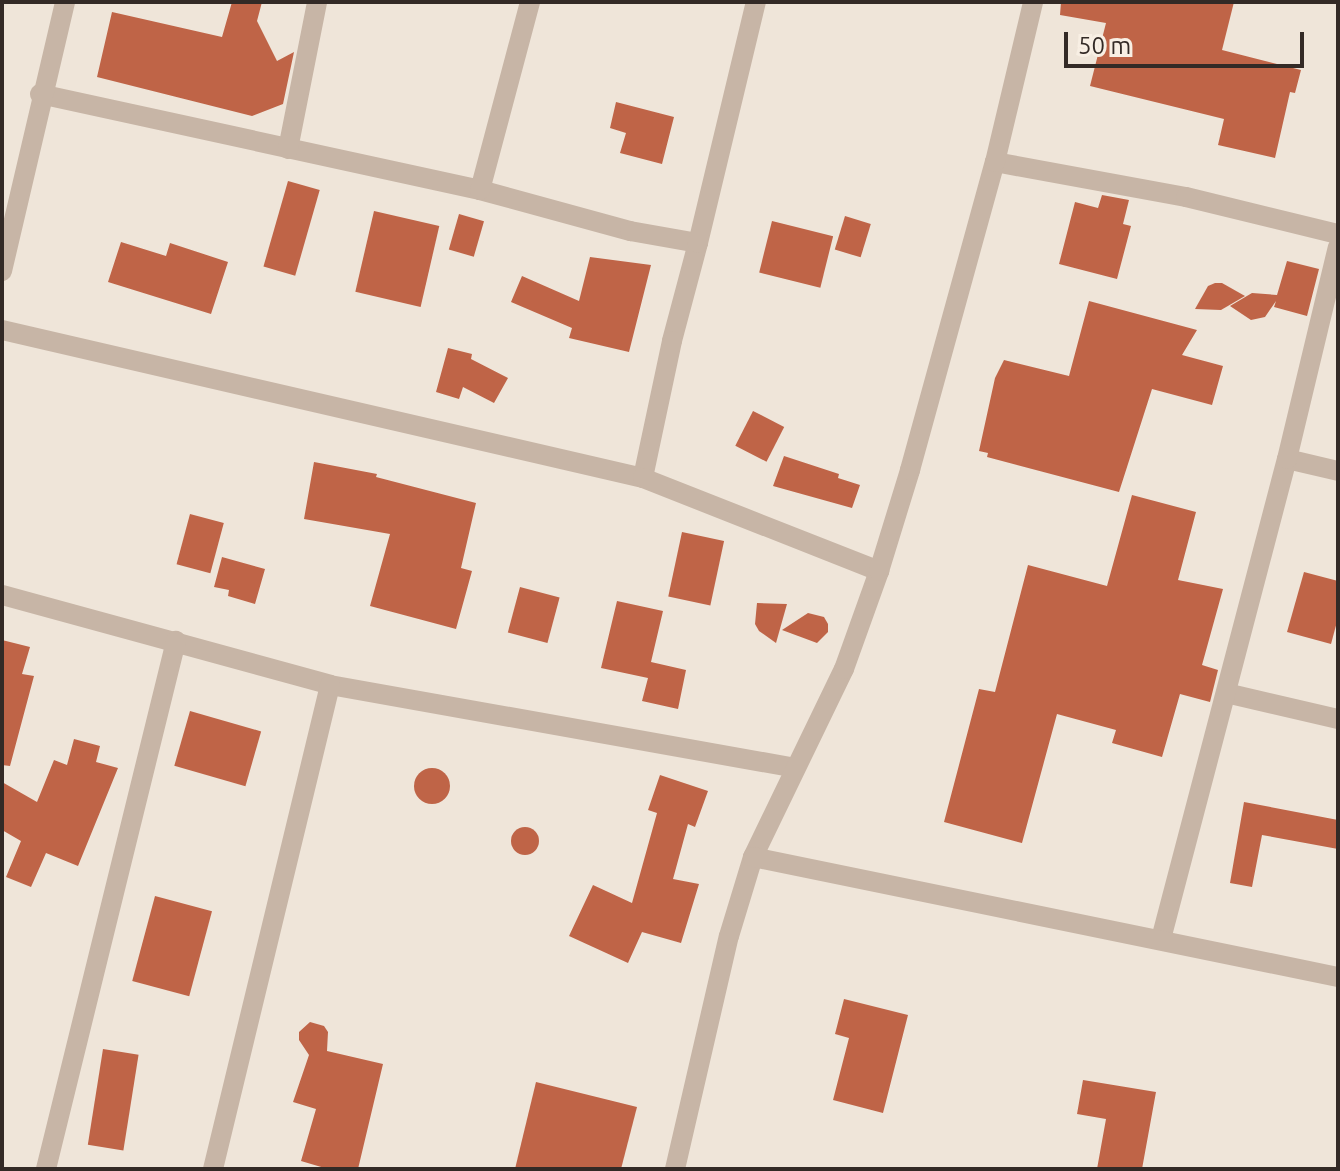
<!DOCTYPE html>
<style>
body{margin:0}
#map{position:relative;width:1340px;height:1171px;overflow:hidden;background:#efe5d9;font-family:Ubuntu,sans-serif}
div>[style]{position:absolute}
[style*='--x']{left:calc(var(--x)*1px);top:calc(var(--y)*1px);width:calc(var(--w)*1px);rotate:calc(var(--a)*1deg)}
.building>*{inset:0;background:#bf6447;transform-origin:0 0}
.round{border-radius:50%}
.minor>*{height:20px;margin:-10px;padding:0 10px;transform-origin:10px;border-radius:10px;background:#c7b5a6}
span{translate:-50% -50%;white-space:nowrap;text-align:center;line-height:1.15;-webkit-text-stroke:8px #f8efe4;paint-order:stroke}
.frame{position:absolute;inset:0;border:4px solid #332a26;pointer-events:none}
.scale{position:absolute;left:1064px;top:32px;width:240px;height:36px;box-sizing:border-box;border:4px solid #332a26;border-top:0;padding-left:10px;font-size:24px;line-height:28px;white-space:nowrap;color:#332a26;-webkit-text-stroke:6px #f8efe4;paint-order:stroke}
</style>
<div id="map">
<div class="building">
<div style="clip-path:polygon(232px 2px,262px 2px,257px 21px,277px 61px,294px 52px,283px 104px,252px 116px,97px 77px,112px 12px,222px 37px)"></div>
<div style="clip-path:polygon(1061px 2px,1234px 2px,1222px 50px,1301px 70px,1295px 93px,1290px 92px,1275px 158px,1218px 145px,1224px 119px,1090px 86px,1106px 23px,1060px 15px)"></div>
<div style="clip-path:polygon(616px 102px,674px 117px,662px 164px,620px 153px,626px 133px,610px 128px)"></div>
<div style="left:288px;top:181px;width:33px;height:89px;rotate:16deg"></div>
<div style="clip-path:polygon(1102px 195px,1129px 200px,1123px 224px,1131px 226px,1117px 279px,1059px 264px,1075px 202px,1098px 208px)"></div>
<div style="left:374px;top:211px;width:67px;height:83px;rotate:13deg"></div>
<div style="left:459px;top:214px;width:26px;height:37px;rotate:16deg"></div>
<div style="left:845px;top:216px;width:27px;height:35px;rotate:17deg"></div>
<div style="left:772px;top:221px;width:63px;height:53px;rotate:14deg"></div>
<div style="clip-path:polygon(121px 242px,166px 256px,170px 243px,228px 262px,211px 314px,108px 282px)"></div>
<div style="clip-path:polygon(590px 257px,651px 265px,629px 352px,569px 338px,572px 328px,511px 302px,522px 276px,579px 301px)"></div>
<div style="clip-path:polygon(1287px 261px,1319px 269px,1307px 316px,1274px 307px,1276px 301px,1265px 317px,1251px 320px,1230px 306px,1252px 293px,1277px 295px)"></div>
<div style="clip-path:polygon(1215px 283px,1222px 283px,1245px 296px,1221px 310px,1195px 309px,1208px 286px)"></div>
<div style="clip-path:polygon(1089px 301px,1197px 330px,1182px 355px,1223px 366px,1212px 405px,1152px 389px,1119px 492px,987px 457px,988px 453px,979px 451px,995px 378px,1004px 360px,1069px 376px)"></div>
<div style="clip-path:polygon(448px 348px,472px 354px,471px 359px,508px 378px,494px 403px,463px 387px,459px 399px,436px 392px)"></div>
<div style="left:753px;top:411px;width:35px;height:39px;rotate:27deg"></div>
<div style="clip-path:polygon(784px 456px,839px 474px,838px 478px,860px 485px,852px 508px,773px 486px)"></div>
<div style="clip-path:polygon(314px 462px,377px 474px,376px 477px,476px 503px,461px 568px,472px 571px,456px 629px,370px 606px,390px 534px,304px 519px)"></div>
<div style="clip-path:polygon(1132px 495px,1196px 512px,1178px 580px,1223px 589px,1202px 665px,1218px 670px,1210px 702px,1180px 694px,1162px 757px,1112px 743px,1116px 730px,1057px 714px,1022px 843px,944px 822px,979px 689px,995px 692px,1028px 565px,1107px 586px)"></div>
<div style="left:190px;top:514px;width:35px;height:52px;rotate:15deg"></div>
<div style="left:682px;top:532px;width:43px;height:66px;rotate:12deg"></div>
<div style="clip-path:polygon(222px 557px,265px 569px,255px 604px,228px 596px,229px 590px,214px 587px)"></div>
<div style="clip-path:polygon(1304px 572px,1338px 581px,1338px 618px,1331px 644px,1287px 632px)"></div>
<div style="left:520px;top:587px;width:41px;height:47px;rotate:15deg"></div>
<div style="clip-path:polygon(617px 601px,663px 611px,651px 662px,686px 670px,678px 709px,642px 701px,648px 678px,601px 668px)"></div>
<div style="clip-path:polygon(757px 603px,787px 604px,776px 643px,759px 631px,755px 624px)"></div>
<div style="clip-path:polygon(808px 613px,824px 617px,828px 624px,828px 632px,817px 643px,782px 630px)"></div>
<div style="clip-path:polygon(2px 640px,30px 647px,22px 674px,34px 676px,10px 766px,2px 765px)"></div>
<div style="left:190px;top:711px;width:74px;height:57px;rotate:16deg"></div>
<div style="clip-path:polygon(74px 739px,100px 746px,96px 762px,118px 768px,78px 866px,46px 853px,31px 887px,6px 877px,21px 841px,2px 830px,2px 782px,37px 802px,54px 760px,67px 765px)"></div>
<div class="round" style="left:414px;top:768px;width:36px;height:36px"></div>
<div style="clip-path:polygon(660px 775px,708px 791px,695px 827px,688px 824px,673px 879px,699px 884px,681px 943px,642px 932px,628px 963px,569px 936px,593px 885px,632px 903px,657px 813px,648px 810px)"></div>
<div style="clip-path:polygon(1244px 802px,1338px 820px,1338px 849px,1262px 835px,1252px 887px,1230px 883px)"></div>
<div class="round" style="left:511px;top:827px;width:28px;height:28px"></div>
<div style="left:155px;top:896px;width:59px;height:88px;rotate:15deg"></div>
<div style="clip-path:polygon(844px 999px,908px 1015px,883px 1113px,833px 1100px,849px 1038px,835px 1034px)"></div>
<div style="clip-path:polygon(310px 1022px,324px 1026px,328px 1032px,327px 1051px,383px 1064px,358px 1169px,328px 1169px,301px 1161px,316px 1109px,293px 1102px,309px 1055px,299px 1040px,299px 1032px)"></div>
<div style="left:103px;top:1049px;width:36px;height:97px;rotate:9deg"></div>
<div style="clip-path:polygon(1083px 1080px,1156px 1092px,1142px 1169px,1097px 1169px,1106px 1119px,1077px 1114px)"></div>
<div style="clip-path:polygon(536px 1082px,637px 1107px,621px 1169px,515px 1169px)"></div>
</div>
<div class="minor">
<div style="--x:40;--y:94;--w:450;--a:12.3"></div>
<div style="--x:480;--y:190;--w:156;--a:15.3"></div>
<div style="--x:630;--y:231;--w:69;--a:10"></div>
<div style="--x:698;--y:243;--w:101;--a:104.9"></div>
<div style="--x:672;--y:341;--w:140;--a:102"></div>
<div style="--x:288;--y:149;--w:150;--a:-78.8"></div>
<div style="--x:995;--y:162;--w:194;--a:10.4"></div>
<div style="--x:1186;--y:197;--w:156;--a:13.7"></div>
<div style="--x:480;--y:190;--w:195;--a:-75.1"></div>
<div style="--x:698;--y:243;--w:248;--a:-76.5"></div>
<div style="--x:2;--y:271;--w:276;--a:-76.8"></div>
<div style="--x:2;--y:330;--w:658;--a:13"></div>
<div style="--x:643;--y:478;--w:254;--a:21.5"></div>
<div style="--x:1287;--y:459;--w:52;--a:13.2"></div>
<div style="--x:2;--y:595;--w:340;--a:15.3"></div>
<div style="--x:330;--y:685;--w:472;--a:10.1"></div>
<div style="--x:1226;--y:693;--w:115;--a:13.1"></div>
<div style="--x:753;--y:857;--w:209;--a:-64.2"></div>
<div style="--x:844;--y:669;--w:104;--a:-70.3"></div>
<div style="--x:879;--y:571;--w:106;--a:-72.9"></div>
<div style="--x:910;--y:470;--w:320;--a:-74.6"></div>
<div style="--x:995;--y:162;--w:164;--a:-76.6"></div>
<div style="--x:1161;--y:939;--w:496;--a:-75.3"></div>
<div style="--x:1287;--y:459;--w:218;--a:-76.5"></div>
<div style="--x:46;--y:1169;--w:544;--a:-76.17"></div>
<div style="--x:213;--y:1169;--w:498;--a:-76.4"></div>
<div style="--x:675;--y:1169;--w:239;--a:-77"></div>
<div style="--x:729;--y:936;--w:83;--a:-73.1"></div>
<div style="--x:753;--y:857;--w:597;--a:11.59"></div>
</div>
<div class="frame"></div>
<div class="scale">50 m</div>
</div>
